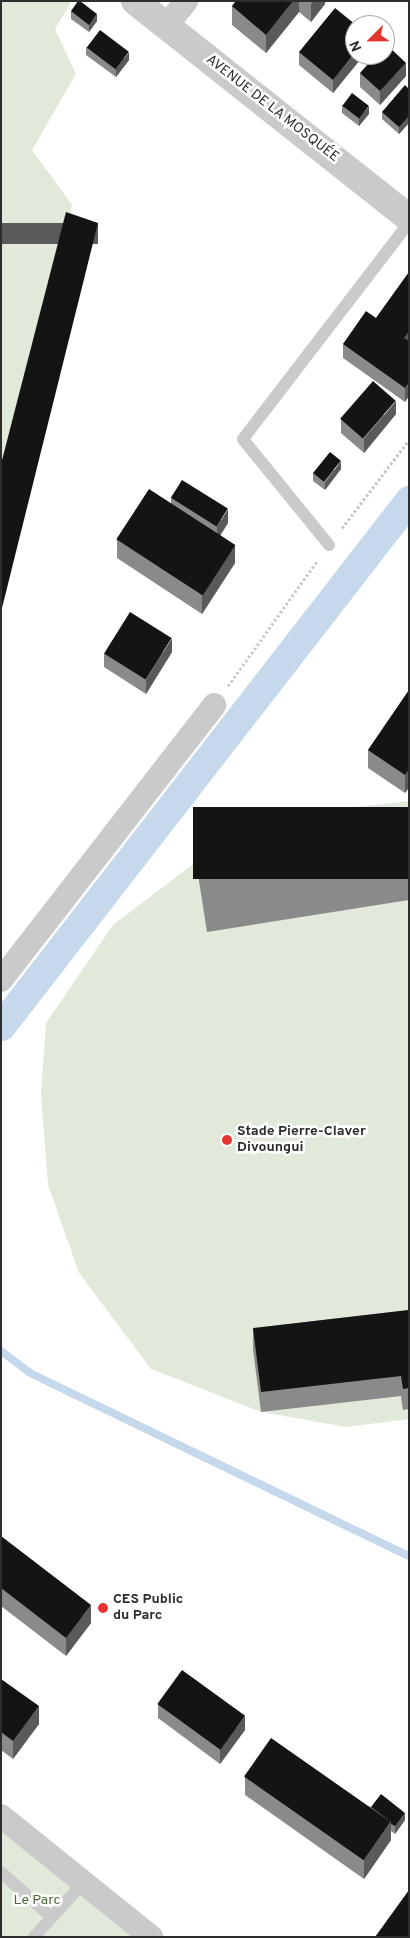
<!DOCTYPE html>
<meta charset="utf-8">
<style>
body{margin:0}
#map{position:relative;width:410px;height:1938px;overflow:hidden;background:#fff;font-family:Overpass,sans-serif}
div>[style]{position:absolute}
[style*='--x']{left:calc(var(--x)*1px);top:calc(var(--y)*1px);width:calc(var(--w)*1px);rotate:calc(var(--a)*1deg)}
.green>*{inset:0;background:#e1eada}
.stream>*{height:8px;margin:-4px;padding:0 4px;transform-origin:4px;border-radius:4px;background:#c6d8eb}
.canal>*{height:29px;margin:-14.5px;padding:0 14.5px;transform-origin:14.5px;border-radius:14.5px;background:#c6d8eb}
.path>*{height:3px;margin-top:-1.5px;transform-origin:0;background:repeating-linear-gradient(90deg,#cacaca 0 2.5px,transparent 0 5px)}
.service>*{height:12px;margin:-6px;padding:0 6px;transform-origin:6px;border-radius:6px;background:#cacaca}
.minor>*{height:24px;margin:-12px;padding:0 12px;transform-origin:12px;border-radius:12px;background:#cacaca}
.tertiary>*{height:28px;margin:-14px;padding:0 14px;transform-origin:14px;border-radius:14px;background:#cacaca}
.wall>*{inset:0;background:#8a8a8a}
.shaded-wall>*{inset:0;background:#5a5a5a;transform-origin:0 0}
.building>*{inset:0;background:#141414;transform-origin:0 0}
.dots>*{width:14px;height:14px;translate:-50% -50%;box-sizing:border-box;border:2px solid #fff;border-radius:50%}
span{translate:-50% -50%;white-space:nowrap;text-align:center;line-height:1.15;-webkit-text-stroke:5px #fff;paint-order:stroke}
.street-label{font-size:14px;color:#2d2d2d}
.poi-label{font-size:14px;color:#2d2d2d;font-weight:700}
.left{translate:0 -50%;text-align:left}
.park-label{font-size:14px;color:#4b683b}
.frame{position:absolute;inset:0;border:2px solid #2d2d2d;pointer-events:none}
.north{position:absolute;left:345px;top:15px;width:50px;height:50px;box-sizing:border-box;background:#fff;border:1px solid #ababab;border-radius:50%;rotate:247deg;font-size:14px;font-weight:700;line-height:20px;text-align:center;color:#2d2d2d}
.north::after{content:'';display:block;margin:auto;width:18px;height:22px;background:#e4342e;clip-path:polygon(50% 0,100% 100%,50% 72%,0 100%)}
</style>
<div id="map">
<div class="green">
<div style="clip-path:polygon(1px 1px,72px 1px,55px 29px,76px 74px,32px 150px,72px 205px,1px 462px)"></div>
<div style="clip-path:polygon(409px 801px,409px 1419px,346px 1427px,261px 1412px,151px 1369px,79px 1273px,48px 1185px,41px 1095px,46px 1023px,113px 925px,196px 862px,262px 833px,340px 809px)"></div>
<div style="clip-path:polygon(1px 1822px,133px 1937px,1px 1937px)"></div>
</div>
<div class="stream">
<div style="--x:1;--y:1351;--w:36;--a:37"></div>
<div style="--x:30;--y:1373;--w:421;--a:25.8"></div>
</div>
<div class="canal">
<div style="--x:1;--y:1026;--w:666;--a:-52.2"></div>
</div>
<div class="path">
<div style="--x:342;--y:528;--w:111;--a:-52.7"></div>
<div style="--x:228;--y:686;--w:153;--a:-54.5"></div>
</div>
<div class="service">
<div style="--x:329;--y:545;--w:136;--a:-129.1"></div>
<div style="--x:243;--y:439;--w:272;--a:-52.5"></div>
<div style="--x:1;--y:1872;--w:66;--a:41.9"></div>
<div style="--x:34;--y:1937;--w:73;--a:-47.8"></div>
</div>
<div class="minor">
<div style="--x:166;--y:26;--w:32;--a:-51"></div>
<div style="--x:1;--y:980;--w:348;--a:-52.2"></div>
<div style="--x:1;--y:1816;--w:193;--a:38.9"></div>
</div>
<div class="tertiary">
<div style="--x:135;--y:1;--w:350;--a:38.4"></div>
</div>
<div class="wall">
<div style="clip-path:polygon(236px 1px,325px 1px,325px 4px,311px 22px,299px 12px,266px 53px,232px 25px,232px 6px)"></div>
<div style="clip-path:polygon(71px 11px,97px 21px,89px 32px,71px 19px)"></div>
<div style="clip-path:polygon(86px 47px,129px 60px,116px 77px,86px 55px)"></div>
<div style="clip-path:polygon(299px 52px,355px 55px,364px 55px,333px 93px,299px 65px)"></div>
<div style="clip-path:polygon(360px 73px,406px 76px,380px 105px,360px 87px)"></div>
<div style="clip-path:polygon(409px 89px,409px 123px,399px 134px,382px 119px,382px 112px)"></div>
<div style="clip-path:polygon(342px 105px,369px 114px,359px 126px,342px 113px)"></div>
<div style="clip-path:polygon(409px 272px,405px 402px,343px 358px,343px 344px,376px 318px)"></div>
<div style="clip-path:polygon(396px 414px,364px 453px,341px 433px,341px 419px)"></div>
<div style="clip-path:polygon(341px 469px,325px 490px,313px 481px,313px 473px)"></div>
<div style="clip-path:polygon(171px 498px,228px 523px,220px 536px,235px 563px,202px 614px,117px 558px,117px 540px,171px 504px)"></div>
<div style="clip-path:polygon(172px 652px,146px 694px,104px 667px,104px 654px)"></div>
<div style="clip-path:polygon(409px 690px,405px 793px,368px 768px,368px 750px)"></div>
<div style="clip-path:polygon(409px 807px,409px 900px,207px 932px,196px 862px,196px 842px)"></div>
<div style="clip-path:polygon(409px 1310px,409px 1409px,403px 1410px,401px 1396px,261px 1412px,253px 1349px,253px 1328px)"></div>
<div style="clip-path:polygon(1px 1536px,91px 1623px,66px 1656px,1px 1606px)"></div>
<div style="clip-path:polygon(1px 1679px,39px 1724px,13px 1759px,1px 1750px)"></div>
<div style="clip-path:polygon(158px 1704px,245px 1730px,220px 1764px,158px 1718px)"></div>
<div style="clip-path:polygon(245px 1777px,371px 1807px,405px 1820px,395px 1834px,391px 1831px,391px 1840px,364px 1879px,245px 1795px)"></div>
</div>
<div class="shaded-wall">
<div style="clip-path:polygon(293px 1px,299px 1px,299px 12px,266px 53px,266px 35px)"></div>
<div style="clip-path:polygon(313px 1px,325px 1px,325px 4px,311px 22px,311px 4px)"></div>
<div style="clip-path:polygon(97px 14px,97px 21px,89px 32px,89px 25px)"></div>
<div style="clip-path:polygon(129px 52px,129px 60px,116px 77px,116px 69px)"></div>
<div style="clip-path:polygon(355px 52px,355px 55px,364px 55px,333px 93px,333px 80px)"></div>
<div style="clip-path:polygon(406px 63px,406px 76px,380px 105px,380px 91px)"></div>
<div style="clip-path:polygon(369px 106px,369px 114px,359px 126px,359px 118px)"></div>
<div style="clip-path:polygon(409px 116px,409px 123px,399px 134px,399px 127px)"></div>
<div style="left:98px;top:223px;width:21px;height:401px;rotate:90deg"></div>
<div style="clip-path:polygon(409px 332px,409px 345px,404px 338px)"></div>
<div style="clip-path:polygon(409px 383px,409px 396px,405px 402px,405px 388px)"></div>
<div style="clip-path:polygon(396px 401px,396px 414px,364px 453px,364px 439px)"></div>
<div style="clip-path:polygon(341px 461px,341px 469px,325px 490px,325px 483px)"></div>
<div style="clip-path:polygon(228px 509px,228px 523px,217px 540px,217px 527px)"></div>
<div style="clip-path:polygon(235px 545px,235px 563px,202px 614px,202px 596px)"></div>
<div style="clip-path:polygon(172px 638px,172px 652px,146px 694px,146px 680px)"></div>
<div style="clip-path:polygon(409px 770px,409px 788px,405px 793px,405px 775px)"></div>
<div style="clip-path:polygon(91px 1605px,91px 1623px,66px 1656px,66px 1638px)"></div>
<div style="clip-path:polygon(39px 1706px,39px 1724px,13px 1759px,13px 1741px)"></div>
<div style="clip-path:polygon(245px 1716px,245px 1730px,220px 1764px,220px 1750px)"></div>
<div style="clip-path:polygon(405px 1813px,405px 1820px,395px 1834px,395px 1826px)"></div>
<div style="clip-path:polygon(391px 1822px,391px 1840px,364px 1879px,364px 1860px)"></div>
</div>
<div class="building">
<div style="clip-path:polygon(78px 1px,80px 1px,97px 14px,89px 25px,71px 11px)"></div>
<div style="clip-path:polygon(236px 1px,293px 1px,266px 35px,232px 6px)"></div>
<div style="clip-path:polygon(335px 8px,356px 25px,355px 25px,355px 52px,333px 80px,299px 52px)"></div>
<div style="left:100px;top:30px;width:36px;height:22px;rotate:37deg"></div>
<div style="clip-path:polygon(386px 44px,406px 63px,380px 91px,360px 73px,376px 55px,385px 55px,385px 45px)"></div>
<div style="clip-path:polygon(405px 85px,409px 89px,409px 116px,399px 127px,382px 112px)"></div>
<div style="left:352px;top:93px;width:21px;height:16px;rotate:37deg"></div>
<div style="clip-path:polygon(66px 212px,98px 223px,1px 612px,1px 464px)"></div>
<div style="clip-path:polygon(409px 272px,409px 332px,404px 338px,409px 341px,409px 383px,405px 388px,343px 344px,366px 311px,376px 318px)"></div>
<div style="left:373px;top:381px;width:30px;height:50px;rotate:41deg"></div>
<div style="left:330px;top:452px;width:14px;height:27px;rotate:39deg"></div>
<div style="left:182px;top:480px;width:54px;height:21px;rotate:32deg"></div>
<div style="left:149px;top:489px;width:103px;height:60px;rotate:33deg"></div>
<div style="left:130px;top:612px;width:49px;height:49px;rotate:32deg"></div>
<div style="clip-path:polygon(409px 690px,409px 770px,405px 775px,368px 750px)"></div>
<div style="left:409px;top:807px;width:72px;height:216px;rotate:90deg"></div>
<div style="clip-path:polygon(409px 1310px,409px 1388px,403px 1389px,401px 1376px,261px 1392px,253px 1328px)"></div>
<div style="clip-path:polygon(1px 1536px,91px 1605px,66px 1638px,1px 1588px)"></div>
<div style="left:182px;top:1670px;width:78px;height:42px;rotate:36deg"></div>
<div style="clip-path:polygon(1px 1679px,39px 1706px,13px 1741px,1px 1732px)"></div>
<div style="left:271px;top:1738px;width:146px;height:47px;rotate:35deg"></div>
<div style="clip-path:polygon(381px 1794px,405px 1813px,395px 1826px,391px 1824px,391px 1822px,371px 1807px)"></div>
<div style="clip-path:polygon(409px 1890px,409px 1937px,375px 1937px)"></div>
</div>
<div class="dots">
<div style="left:227px;top:1140px;background:#e4342e"></div>
<div style="left:103px;top:1608px;background:#e4342e"></div>
</div>
<div class="street-label">
<span style="left:272px;top:109px;rotate:38deg">AVENUE DE LA MOSQUÉE</span>
</div>
<div class="poi-label">
<span class="left" style="left:237px;top:1140px">Stade Pierre-Claver<br>Divoungui</span>
<span class="left" style="left:113px;top:1608px">CES Public<br>du Parc</span>
</div>
<div class="park-label">
<span style="left:37px;top:1901px">Le Parc</span>
</div>
<div class="frame"></div>
<div class="north">N</div>
</div>
